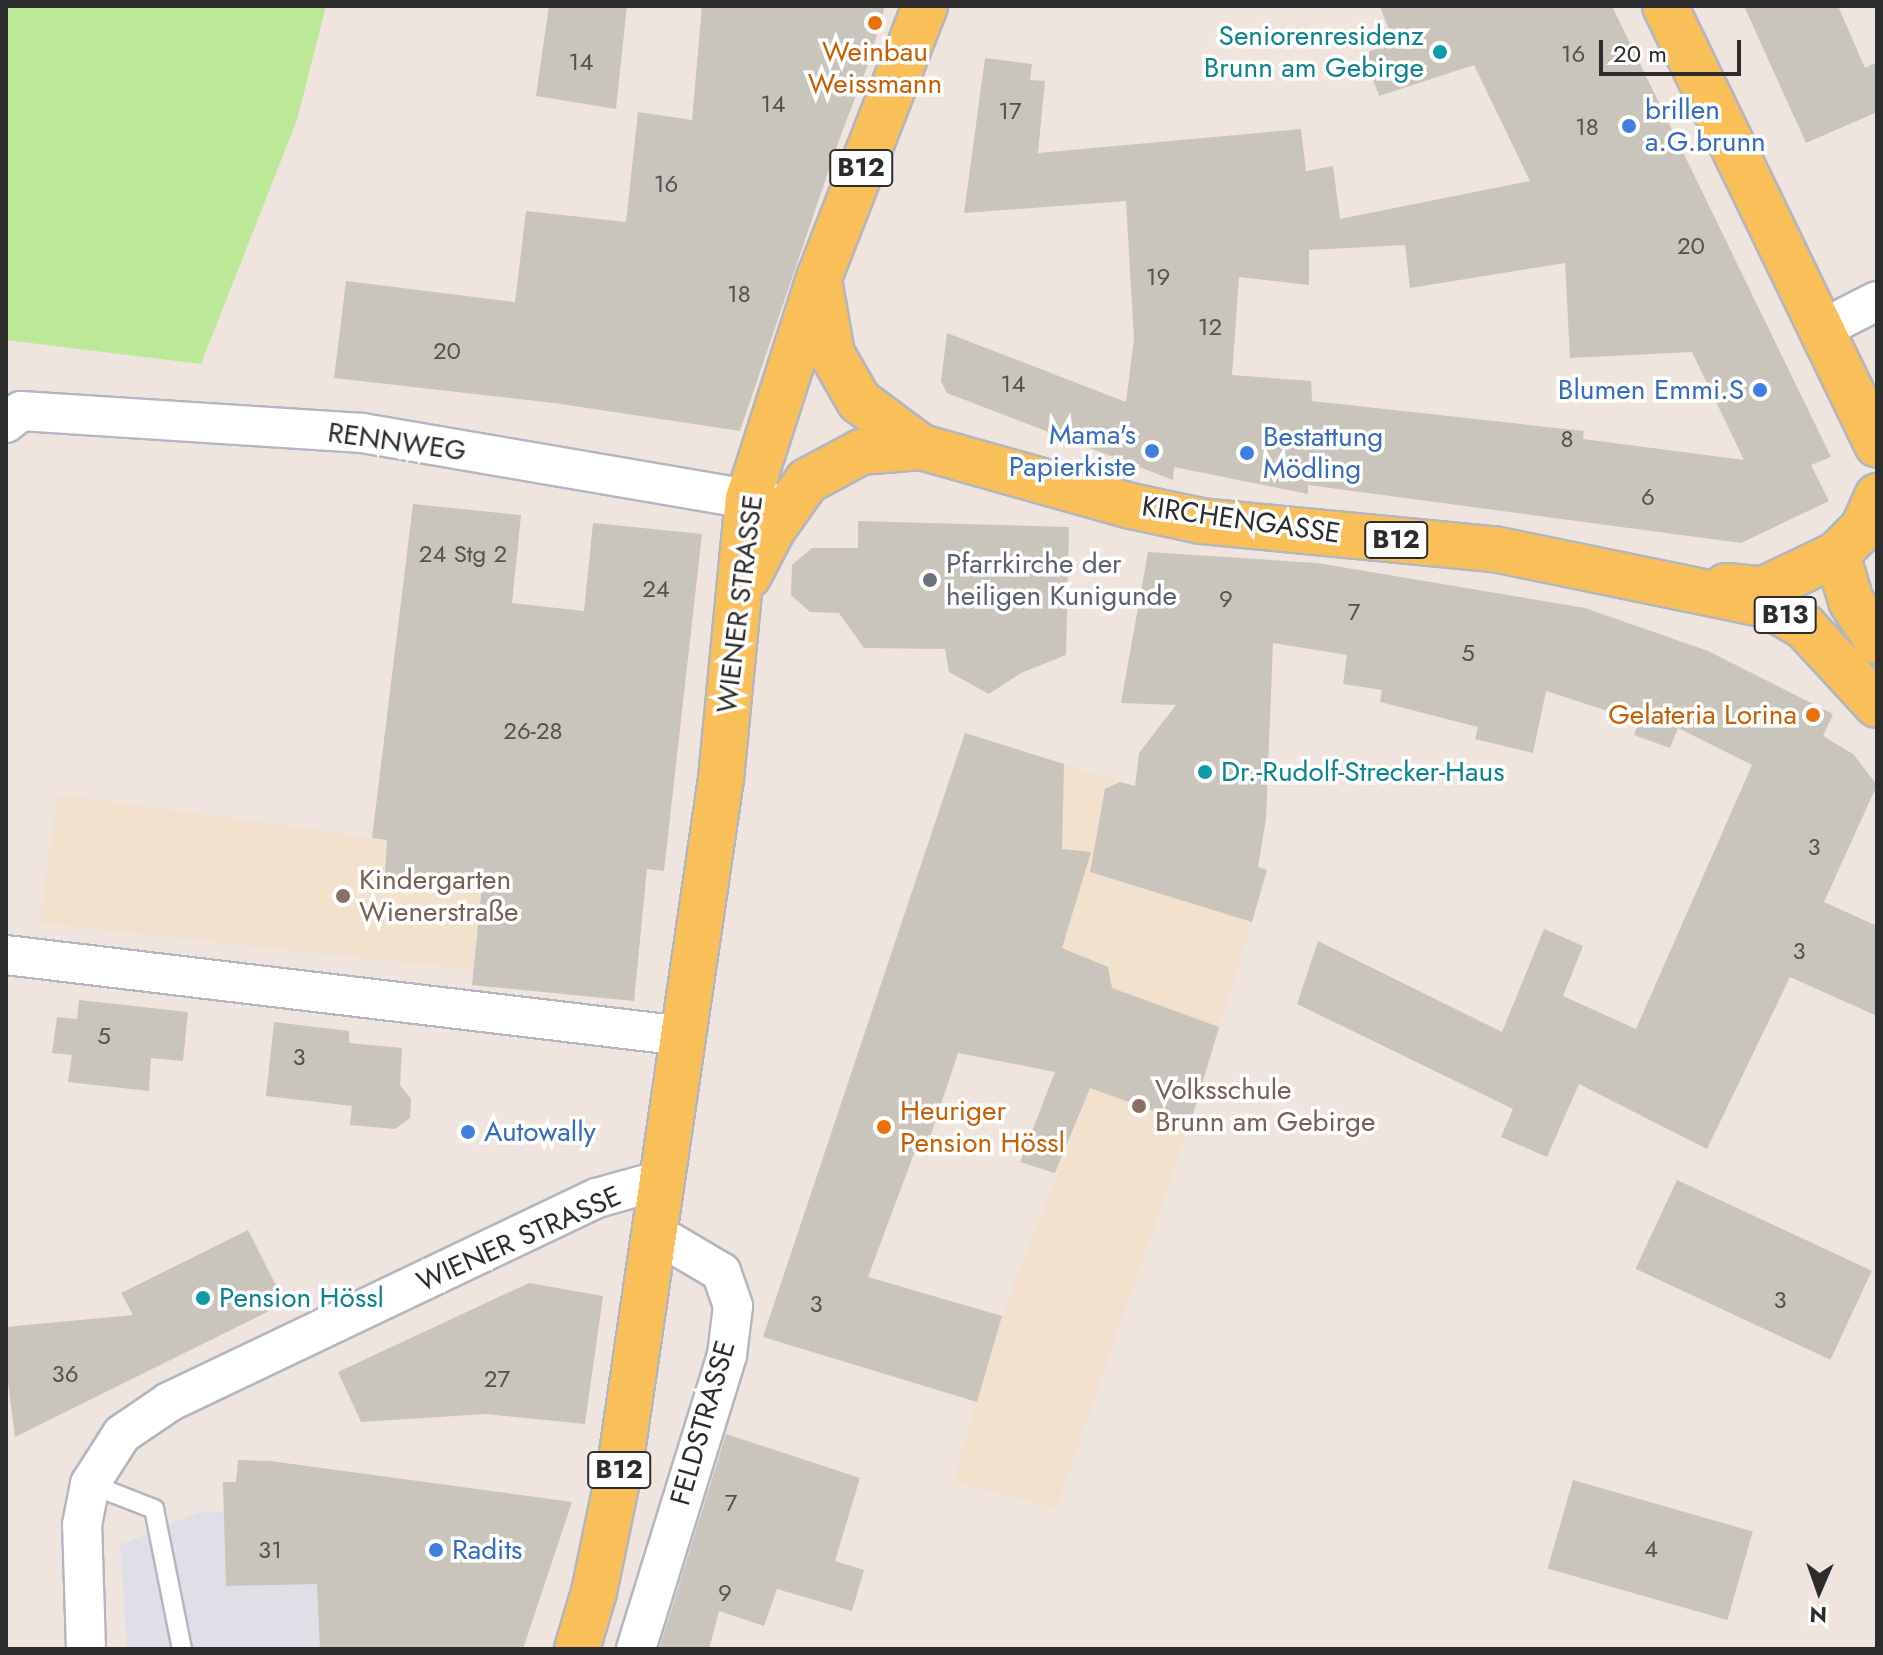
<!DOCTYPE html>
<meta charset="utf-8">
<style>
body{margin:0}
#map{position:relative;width:1883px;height:1655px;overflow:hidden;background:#efe5de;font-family:Jost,sans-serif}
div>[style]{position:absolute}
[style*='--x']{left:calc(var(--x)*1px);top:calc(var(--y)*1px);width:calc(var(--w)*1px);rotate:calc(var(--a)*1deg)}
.industrial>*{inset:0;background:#e0dfe7}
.education>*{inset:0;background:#f1e1cd}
.green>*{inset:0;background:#bde898}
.building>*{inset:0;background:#c9c4bc;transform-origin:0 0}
.roads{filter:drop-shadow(2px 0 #b2b6c1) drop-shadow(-2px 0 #b2b6c1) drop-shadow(0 2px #b2b6c1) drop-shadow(0 -2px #b2b6c1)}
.lane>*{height:18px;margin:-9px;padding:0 9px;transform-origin:9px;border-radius:9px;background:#fff}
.street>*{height:38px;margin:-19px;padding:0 19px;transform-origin:19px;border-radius:19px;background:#fff}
.primary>*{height:44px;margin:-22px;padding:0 22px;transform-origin:22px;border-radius:22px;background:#f9c059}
.rail>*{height:9px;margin-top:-4.5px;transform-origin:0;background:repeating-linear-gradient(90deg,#fff 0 18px,#a0a6b8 0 36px);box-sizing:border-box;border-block:2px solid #a0a6b8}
.dots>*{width:22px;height:22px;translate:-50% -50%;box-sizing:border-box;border:4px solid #fff;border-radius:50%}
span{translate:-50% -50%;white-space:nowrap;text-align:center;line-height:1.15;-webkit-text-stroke:7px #fff;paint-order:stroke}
.number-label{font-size:24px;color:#535250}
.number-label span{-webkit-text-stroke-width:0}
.shield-label span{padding:2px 6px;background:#fff;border:2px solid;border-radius:6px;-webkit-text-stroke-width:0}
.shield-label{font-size:26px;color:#2c2c2c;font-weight:700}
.culture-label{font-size:28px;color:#0d838f}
.right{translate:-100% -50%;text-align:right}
.left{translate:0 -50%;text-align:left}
.food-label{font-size:28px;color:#c56008}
.shop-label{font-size:28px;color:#366cbe}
.street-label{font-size:28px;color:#2c2c2c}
.worship-label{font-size:28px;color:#5b616d}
.education-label{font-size:28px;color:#785e54}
.frame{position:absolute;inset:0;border:8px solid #2c2c2c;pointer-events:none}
.north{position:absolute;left:1779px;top:1551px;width:80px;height:80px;-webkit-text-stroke:6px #fff;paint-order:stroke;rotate:182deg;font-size:22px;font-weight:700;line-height:32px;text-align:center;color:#2c2c2c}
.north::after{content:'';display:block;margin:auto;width:28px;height:36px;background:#2c2c2c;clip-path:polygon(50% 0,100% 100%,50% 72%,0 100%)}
.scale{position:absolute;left:1599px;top:40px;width:142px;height:36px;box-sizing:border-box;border:4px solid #2c2c2c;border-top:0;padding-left:10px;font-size:24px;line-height:28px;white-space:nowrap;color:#2c2c2c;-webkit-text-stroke:6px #fff;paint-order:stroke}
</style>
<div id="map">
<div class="industrial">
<div style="clip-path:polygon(203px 1511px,315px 1516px,320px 1649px,127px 1649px,120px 1545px)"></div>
</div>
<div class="education">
<div style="clip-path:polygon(965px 733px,1265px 827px,1254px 866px,1267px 870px,1252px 922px,1190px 1124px,1056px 1509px,953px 1481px,1002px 1316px,1090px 1088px,883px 983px)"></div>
<div style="clip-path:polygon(58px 794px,387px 840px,542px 857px,634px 1001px,472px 985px,473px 970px,39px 923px)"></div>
</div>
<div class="green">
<div style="clip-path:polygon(6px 6px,326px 6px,297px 120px,201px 364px,6px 340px)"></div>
</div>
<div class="building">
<div style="clip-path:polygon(549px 6px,627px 6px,616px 109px,536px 96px)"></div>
<div style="clip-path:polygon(702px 6px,885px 6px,870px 59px,838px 143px,740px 431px,554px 403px,334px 378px,346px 281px,515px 302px,526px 211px,626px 222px,638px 112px,692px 120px)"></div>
<div style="clip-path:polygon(evenodd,1380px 6px,1612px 6px,1831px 457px,1811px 465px,1829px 501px,1741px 543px,1308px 485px,1308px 494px,1174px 467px,1173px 480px,947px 393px,941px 381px,947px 333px,1126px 402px,1134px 339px,1126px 201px,964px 213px,985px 58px,1032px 64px,1030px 80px,1045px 81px,1038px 153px,1301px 129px,1306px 171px,1333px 166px,1340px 219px,1530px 181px,1474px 65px,1379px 96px,1364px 54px,1393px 41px,1380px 6px,1405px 245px,1410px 288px,1565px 263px,1570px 358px,1692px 352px,1744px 460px,1583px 439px,1584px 431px,1312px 401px,1311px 381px,1232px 375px,1239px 277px,1309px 285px,1309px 250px,1405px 245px)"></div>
<div style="clip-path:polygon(1744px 6px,1838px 6px,1865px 68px,1877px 62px,1877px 112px,1806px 143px)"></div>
<div style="clip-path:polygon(413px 504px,521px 515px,512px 603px,584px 611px,593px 523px,702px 534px,664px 871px,647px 869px,634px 1001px,472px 985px,482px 886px,385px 875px,387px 840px,372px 838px)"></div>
<div style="clip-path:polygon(858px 521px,1069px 527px,1066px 655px,1021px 673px,989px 694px,949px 672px,945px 649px,864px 648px,839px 613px,810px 612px,791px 595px,792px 565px,812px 548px,858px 548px)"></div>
<div style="clip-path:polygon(1148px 552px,1317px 563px,1585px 608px,1708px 651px,1833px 714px,1823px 736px,1853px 754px,1877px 785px,1824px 902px,1877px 926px,1877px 1016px,1790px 977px,1707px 1149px,1579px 1084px,1547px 1157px,1501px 1137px,1513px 1109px,1297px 1004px,1318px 941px,1502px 1032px,1544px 929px,1583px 946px,1563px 996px,1636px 1029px,1752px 765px,1678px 728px,1670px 748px,1634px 735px,1639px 721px,1546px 691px,1533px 753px,1475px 739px,1478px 727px,1380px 702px,1382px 690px,1343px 684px,1347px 655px,1273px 643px,1266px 818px,1258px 867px,1267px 870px,1252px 922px,1090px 872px,1105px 789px,1120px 782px,1135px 786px,1139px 753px,1176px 705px,1121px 703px)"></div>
<div style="clip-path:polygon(965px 733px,1064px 764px,1062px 849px,1091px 852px,1062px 948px,1108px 967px,1112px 988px,1219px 1027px,1190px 1124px,1090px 1088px,1055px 1173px,1020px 1162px,1055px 1072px,958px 1053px,927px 1146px,918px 1143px,868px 1277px,1002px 1316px,977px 1402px,763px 1337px)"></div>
<div style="clip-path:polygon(79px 1000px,188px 1012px,183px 1061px,151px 1058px,149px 1091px,68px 1082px,72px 1055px,52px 1053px,57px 1017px,77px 1019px)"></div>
<div style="clip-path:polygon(274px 1022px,349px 1031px,349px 1043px,402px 1048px,400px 1085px,411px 1099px,410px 1118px,395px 1129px,350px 1125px,352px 1106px,266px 1096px)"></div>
<div style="left:1677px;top:1180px;width:215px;height:98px;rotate:25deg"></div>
<div style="clip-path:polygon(248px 1230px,285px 1303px,15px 1437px,6px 1367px,6px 1327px,133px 1315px,121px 1293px)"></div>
<div style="clip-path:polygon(529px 1283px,603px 1296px,585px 1424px,486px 1414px,361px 1422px,338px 1372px)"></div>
<div style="clip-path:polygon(726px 1434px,860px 1478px,835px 1561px,864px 1570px,852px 1611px,777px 1589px,764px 1626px,719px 1611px,709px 1649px,659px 1649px)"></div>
<div style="clip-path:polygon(238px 1460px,270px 1461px,572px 1502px,523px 1649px,320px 1649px,317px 1584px,226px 1586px,223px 1482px,236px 1482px)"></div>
<div style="left:1573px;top:1480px;width:187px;height:92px;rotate:16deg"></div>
</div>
<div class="roads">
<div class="lane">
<div style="--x:90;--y:1484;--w:69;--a:21.3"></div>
<div style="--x:154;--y:1509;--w:143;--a:78.7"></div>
</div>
<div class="street">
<div style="--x:1820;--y:330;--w:64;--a:-27"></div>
<div style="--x:6;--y:423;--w:19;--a:-39"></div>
<div style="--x:21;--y:411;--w:342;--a:3.7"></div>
<div style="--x:362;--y:433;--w:420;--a:9.7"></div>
<div style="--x:6;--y:955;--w:682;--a:6.82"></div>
<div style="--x:86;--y:1649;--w:124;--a:-91.8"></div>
<div style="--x:82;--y:1525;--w:42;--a:-79"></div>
<div style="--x:90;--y:1484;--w:59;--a:-57.4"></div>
<div style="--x:122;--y:1434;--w:57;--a:-34.2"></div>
<div style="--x:169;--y:1402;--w:474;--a:-25.5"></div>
<div style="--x:597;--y:1198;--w:66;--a:-15.7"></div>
<div style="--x:636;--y:1649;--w:308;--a:-72.8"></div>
<div style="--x:727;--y:1355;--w:49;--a:-83"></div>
<div style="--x:733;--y:1306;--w:36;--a:-109"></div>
<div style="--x:721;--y:1272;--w:79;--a:-149.5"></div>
</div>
<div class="primary">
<div style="--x:1665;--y:6;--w:487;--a:64.2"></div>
<div style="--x:820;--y:285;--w:70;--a:80.1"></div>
<div style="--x:832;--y:354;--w:54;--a:60.1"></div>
<div style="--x:859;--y:401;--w:77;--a:36.6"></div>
<div style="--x:1837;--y:554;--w:49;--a:73.4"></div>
<div style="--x:1851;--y:601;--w:48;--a:57"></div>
<div style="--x:749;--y:575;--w:52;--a:-62.4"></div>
<div style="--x:773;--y:529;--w:59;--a:-54.7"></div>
<div style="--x:807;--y:481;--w:61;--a:-28.2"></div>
<div style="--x:861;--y:452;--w:60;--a:-4.8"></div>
<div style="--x:921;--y:447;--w:218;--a:15.7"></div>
<div style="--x:1131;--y:506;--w:72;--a:12.1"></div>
<div style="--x:1201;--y:521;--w:294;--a:5.5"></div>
<div style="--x:1494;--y:549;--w:279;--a:11.6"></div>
<div style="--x:1767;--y:605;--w:44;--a:30.1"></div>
<div style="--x:1805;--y:627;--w:106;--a:47.3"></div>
<div style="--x:1726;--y:586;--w:38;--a:5"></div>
<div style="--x:1764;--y:589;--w:81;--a:-25.6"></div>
<div style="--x:1837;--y:554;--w:37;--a:-45"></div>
<div style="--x:1863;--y:528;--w:35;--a:-66"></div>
<div style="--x:577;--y:1649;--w:59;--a:-73.4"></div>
<div style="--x:594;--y:1592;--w:129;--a:-78.3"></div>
<div style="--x:620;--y:1466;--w:694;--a:-81.64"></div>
<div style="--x:721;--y:779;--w:281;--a:-84.5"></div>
<div style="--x:748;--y:499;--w:232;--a:-72.2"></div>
<div style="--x:819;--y:278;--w:292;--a:-68.7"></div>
</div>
</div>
<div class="rail">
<div style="--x:6;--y:1648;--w:1;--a:90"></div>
</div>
<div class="dots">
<div style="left:875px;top:23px;background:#e8710a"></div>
<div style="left:1440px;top:52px;background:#0f9aa8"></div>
<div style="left:1629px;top:126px;background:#3f7fe0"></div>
<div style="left:1760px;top:390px;background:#3f7fe0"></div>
<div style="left:1152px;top:451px;background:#3f7fe0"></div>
<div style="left:1247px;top:453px;background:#3f7fe0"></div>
<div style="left:930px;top:580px;background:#6b7280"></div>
<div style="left:1813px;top:715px;background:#e8710a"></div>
<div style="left:1205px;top:772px;background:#0f9aa8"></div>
<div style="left:343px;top:896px;background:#8d6e63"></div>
<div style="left:1139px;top:1106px;background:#8d6e63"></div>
<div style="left:884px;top:1127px;background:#e8710a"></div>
<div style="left:468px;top:1132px;background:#3f7fe0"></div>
<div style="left:203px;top:1298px;background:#0f9aa8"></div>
<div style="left:436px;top:1550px;background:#3f7fe0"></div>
</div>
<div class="number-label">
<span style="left:1573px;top:54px">16</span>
<span style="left:581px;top:62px">14</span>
<span style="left:773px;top:104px">14</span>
<span style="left:1010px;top:111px">17</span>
<span style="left:1587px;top:127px">18</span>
<span style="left:666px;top:184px">16</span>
<span style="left:1691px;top:246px">20</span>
<span style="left:1158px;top:277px">19</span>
<span style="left:739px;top:294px">18</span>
<span style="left:1210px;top:327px">12</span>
<span style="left:447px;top:351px">20</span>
<span style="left:1013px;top:384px">14</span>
<span style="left:1567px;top:439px">8</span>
<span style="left:1648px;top:497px">6</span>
<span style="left:463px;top:554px">24 Stg 2</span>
<span style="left:656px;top:589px">24</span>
<span style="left:1226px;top:599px">9</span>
<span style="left:1354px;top:612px">7</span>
<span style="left:1468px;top:653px">5</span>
<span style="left:533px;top:731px">26-28</span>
<span style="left:1814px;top:847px">3</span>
<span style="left:1799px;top:951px">3</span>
<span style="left:104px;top:1036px">5</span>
<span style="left:299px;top:1057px">3</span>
<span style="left:1780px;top:1300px">3</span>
<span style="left:816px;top:1304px">3</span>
<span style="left:65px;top:1374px">36</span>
<span style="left:497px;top:1379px">27</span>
<span style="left:731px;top:1503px">7</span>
<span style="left:1651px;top:1549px">4</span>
<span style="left:270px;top:1550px">31</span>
<span style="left:725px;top:1593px">9</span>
</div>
<div class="shield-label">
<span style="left:861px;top:168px">B12</span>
<span style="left:1396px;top:540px">B12</span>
<span style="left:1785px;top:615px">B13</span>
<span style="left:619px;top:1470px">B12</span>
</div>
<div class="culture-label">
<span class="right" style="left:1424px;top:52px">Seniorenresidenz<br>Brunn am Gebirge</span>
<span class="left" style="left:1221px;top:772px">Dr.-Rudolf-Strecker-Haus</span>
<span class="left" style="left:219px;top:1298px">Pension Hössl</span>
</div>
<div class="food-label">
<span style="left:875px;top:68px">Weinbau<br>Weissmann</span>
<span class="right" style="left:1797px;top:715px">Gelateria Lorina</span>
<span class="left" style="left:900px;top:1127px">Heuriger<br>Pension Hössl</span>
</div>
<div class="shop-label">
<span class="left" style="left:1645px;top:126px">brillen<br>a.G.brunn</span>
<span class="right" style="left:1744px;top:390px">Blumen Emmi.S</span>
<span class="right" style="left:1136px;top:451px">Mama's<br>Papierkiste</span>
<span class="left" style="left:1263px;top:453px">Bestattung<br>Mödling</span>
<span class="left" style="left:484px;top:1132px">Autowally</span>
<span class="left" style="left:452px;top:1550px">Radits</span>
</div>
<div class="street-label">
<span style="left:397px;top:442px;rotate:8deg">RENNWEG</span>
<span style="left:1241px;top:520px;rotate:8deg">KIRCHENGASSE</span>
<span style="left:740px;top:604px;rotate:-83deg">WIENER STRASSE</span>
<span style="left:519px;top:1239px;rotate:-24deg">WIENER STRASSE</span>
<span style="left:703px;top:1423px;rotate:-74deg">FELDSTRASSE</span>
</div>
<div class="worship-label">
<span class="left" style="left:946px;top:580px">Pfarrkirche der<br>heiligen Kunigunde</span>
</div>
<div class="education-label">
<span class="left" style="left:359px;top:896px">Kindergarten<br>Wienerstraße</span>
<span class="left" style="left:1155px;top:1106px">Volksschule<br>Brunn am Gebirge</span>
</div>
<div class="frame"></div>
<div class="north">N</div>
<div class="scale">20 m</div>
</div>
